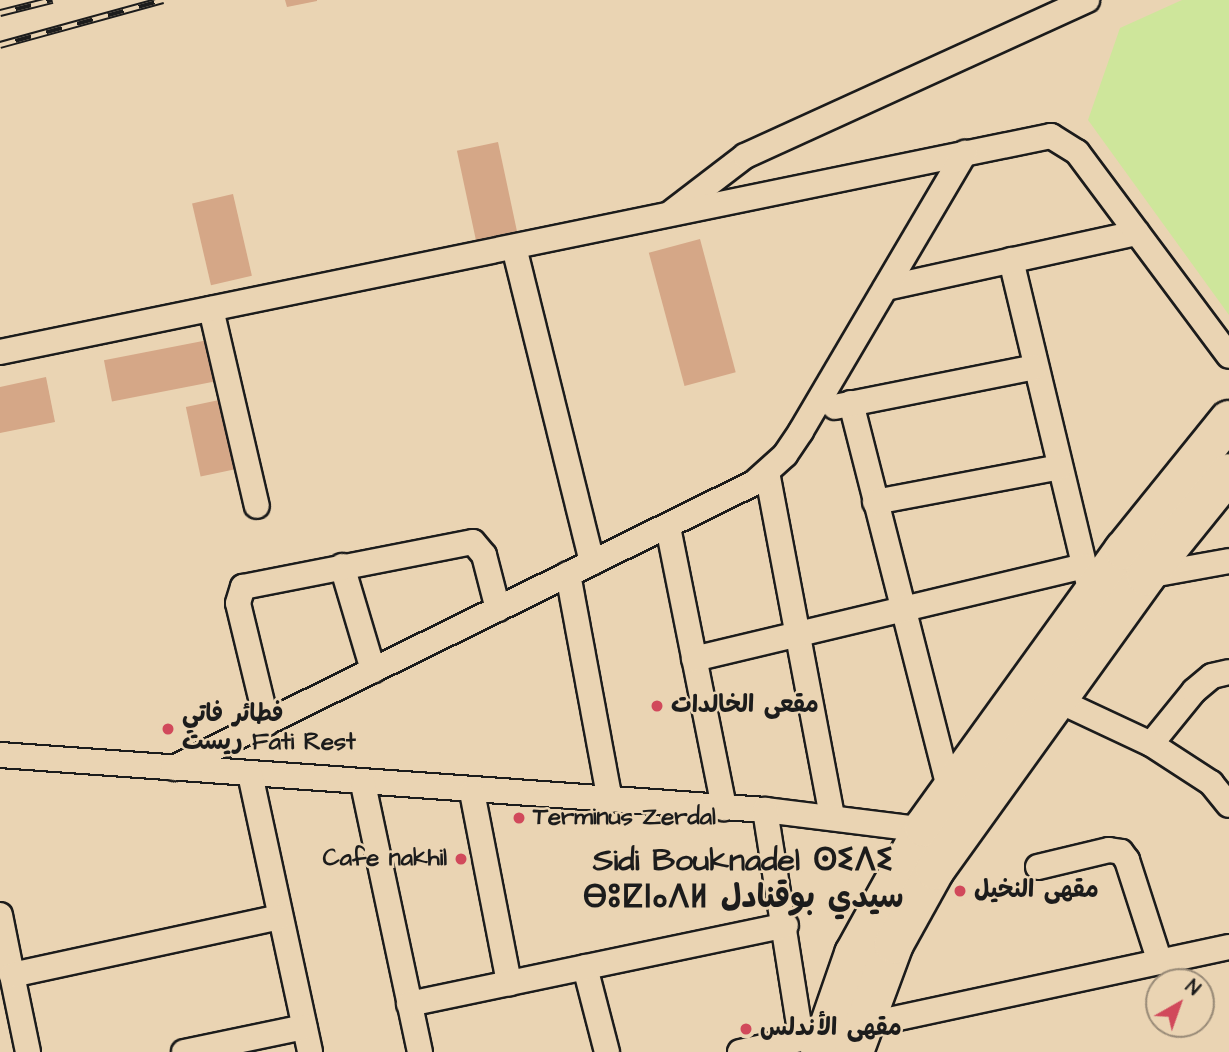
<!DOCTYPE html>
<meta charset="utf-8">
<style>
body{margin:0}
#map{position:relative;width:1229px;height:1052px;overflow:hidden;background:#ead4b3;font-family:"Architects Daughter","Playpen Sans Arabic","Noto Sans Tifinagh",sans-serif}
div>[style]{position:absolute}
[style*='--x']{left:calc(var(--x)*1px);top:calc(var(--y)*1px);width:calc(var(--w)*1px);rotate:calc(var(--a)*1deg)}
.green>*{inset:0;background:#cee69b}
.building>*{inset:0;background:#d5a787;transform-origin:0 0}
.roads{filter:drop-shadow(2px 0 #1c1c1c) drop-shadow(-2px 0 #1c1c1c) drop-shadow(0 2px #1c1c1c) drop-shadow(0 -2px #1c1c1c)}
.street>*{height:24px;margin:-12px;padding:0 12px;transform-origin:12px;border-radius:12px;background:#ead4b3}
.highway>*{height:38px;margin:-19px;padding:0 19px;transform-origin:19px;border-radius:19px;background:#ead4b3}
.rail>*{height:8px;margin-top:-4px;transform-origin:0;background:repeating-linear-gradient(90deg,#ead4b3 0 16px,#1c1c1c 0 32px);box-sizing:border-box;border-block:2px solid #1c1c1c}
.dots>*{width:19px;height:19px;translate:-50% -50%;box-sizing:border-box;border:4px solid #ead4b3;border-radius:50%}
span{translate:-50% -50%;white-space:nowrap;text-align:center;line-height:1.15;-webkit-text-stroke:5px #ead4b3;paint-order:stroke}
.poi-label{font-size:24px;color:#1c1c1c;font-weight:700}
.left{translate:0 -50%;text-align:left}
.right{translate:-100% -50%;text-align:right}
.district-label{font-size:32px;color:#1c1c1c;font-weight:700}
.north{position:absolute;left:1145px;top:968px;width:70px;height:70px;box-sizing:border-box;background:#ead4b3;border:2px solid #988a77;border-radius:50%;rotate:40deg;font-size:19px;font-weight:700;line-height:28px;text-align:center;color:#1c1c1c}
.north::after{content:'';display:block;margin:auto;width:24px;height:32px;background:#d1495b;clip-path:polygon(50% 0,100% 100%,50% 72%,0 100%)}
</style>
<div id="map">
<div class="green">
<div style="clip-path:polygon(1182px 0,1229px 0,1229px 315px,1088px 120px,1120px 28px)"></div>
</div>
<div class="building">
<div style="clip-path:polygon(285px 0,317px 0,317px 1px,287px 7px)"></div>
<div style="left:498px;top:142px;width:91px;height:42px;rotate:78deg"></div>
<div style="left:233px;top:194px;width:84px;height:42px;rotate:77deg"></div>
<div style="left:700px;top:239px;width:138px;height:53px;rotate:75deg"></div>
<div style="left:208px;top:340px;width:42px;height:106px;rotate:79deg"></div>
<div style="clip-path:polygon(46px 377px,55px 422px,0 433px,0 387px)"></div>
<div style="left:224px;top:399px;width:71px;height:39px;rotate:78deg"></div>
</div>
<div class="roads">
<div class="street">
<div style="--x:672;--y:212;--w:92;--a:-37.5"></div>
<div style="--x:745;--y:156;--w:376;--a:-24.5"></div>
<div style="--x:514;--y:247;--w:325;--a:76.1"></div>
<div style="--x:1011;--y:260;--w:329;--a:76.5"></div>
<div style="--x:886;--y:288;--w:257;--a:-12.4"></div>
<div style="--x:211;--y:309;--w:202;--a:76.9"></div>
<div style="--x:0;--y:352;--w:1073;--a:-11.61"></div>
<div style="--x:1051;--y:136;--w:31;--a:32"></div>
<div style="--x:1077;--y:152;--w:254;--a:53.3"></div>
<div style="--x:851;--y:403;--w:400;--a:75.7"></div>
<div style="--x:835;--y:407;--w:204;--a:-11.3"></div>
<div style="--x:767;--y:472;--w:351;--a:79.3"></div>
<div style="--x:875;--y:502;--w:188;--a:-10.7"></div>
<div style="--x:668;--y:527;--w:287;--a:78.7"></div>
<div style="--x:342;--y:566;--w:109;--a:73.4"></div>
<div style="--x:568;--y:574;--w:230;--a:79.5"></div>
<div style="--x:1146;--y:576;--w:84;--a:-10.2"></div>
<div style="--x:694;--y:659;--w:401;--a:-13.4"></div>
<div style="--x:1057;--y:700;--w:104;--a:25.1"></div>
<div style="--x:1151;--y:744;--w:68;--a:-50.9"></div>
<div style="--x:1194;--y:691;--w:23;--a:-40"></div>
<div style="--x:1212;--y:676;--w:17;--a:-13"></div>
<div style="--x:267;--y:723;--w:123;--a:-103.6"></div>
<div style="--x:238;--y:603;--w:17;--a:-73"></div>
<div style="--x:243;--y:587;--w:234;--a:-11.1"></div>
<div style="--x:473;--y:542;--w:17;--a:50"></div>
<div style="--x:484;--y:555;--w:56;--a:75.5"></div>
<div style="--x:1151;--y:744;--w:72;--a:33"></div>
<div style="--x:1211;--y:783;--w:28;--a:51"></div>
<div style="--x:0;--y:755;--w:767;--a:4.11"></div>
<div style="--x:765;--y:810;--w:170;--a:7.1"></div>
<div style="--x:174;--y:768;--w:646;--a:-26.17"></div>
<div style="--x:754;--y:483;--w:42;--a:-42.1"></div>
<div style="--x:785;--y:455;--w:29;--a:-56"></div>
<div style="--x:801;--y:431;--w:323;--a:-59.5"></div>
<div style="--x:250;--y:774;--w:284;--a:77.8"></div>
<div style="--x:363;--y:784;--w:274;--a:78"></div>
<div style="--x:472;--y:792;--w:195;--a:79"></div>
<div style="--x:765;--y:810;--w:230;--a:81"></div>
<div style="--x:1038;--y:867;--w:73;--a:-13.5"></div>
<div style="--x:1109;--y:850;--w:12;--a:9"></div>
<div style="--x:1121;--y:852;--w:10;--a:53"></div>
<div style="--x:1127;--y:860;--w:107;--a:72.1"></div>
<div style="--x:0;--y:915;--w:61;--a:78.7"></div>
<div style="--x:585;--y:967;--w:88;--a:75.5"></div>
<div style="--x:409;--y:1004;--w:385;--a:-11.8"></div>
<div style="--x:28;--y:1052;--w:79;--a:-101.7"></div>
<div style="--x:12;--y:975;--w:274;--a:-12.2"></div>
<div style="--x:184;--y:1052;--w:123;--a:-11.8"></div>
<div style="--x:740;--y:1052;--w:500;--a:-12.12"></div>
</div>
<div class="highway">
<div style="--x:820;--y:1052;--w:104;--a:-70.9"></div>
<div style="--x:854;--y:954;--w:145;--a:-61.1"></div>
<div style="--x:924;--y:827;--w:342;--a:-54.2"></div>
<div style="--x:1124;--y:550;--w:167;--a:-51.1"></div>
<div style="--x:854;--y:1052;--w:115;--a:-69.7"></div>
<div style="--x:894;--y:944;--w:85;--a:-61"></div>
<div style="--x:935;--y:870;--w:362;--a:-54.3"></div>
<div style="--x:1146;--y:576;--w:132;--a:-51.1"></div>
</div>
</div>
<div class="rail">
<div style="--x:0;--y:13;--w:54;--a:-14"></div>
<div style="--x:0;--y:45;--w:169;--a:-15.4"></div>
</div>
<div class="dots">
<div style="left:657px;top:706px;background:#d1495b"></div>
<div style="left:168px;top:729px;background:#d1495b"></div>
<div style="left:519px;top:818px;background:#d1495b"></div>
<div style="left:461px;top:859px;background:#d1495b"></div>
<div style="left:960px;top:891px;background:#d1495b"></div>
<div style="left:746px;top:1029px;background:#d1495b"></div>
</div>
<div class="poi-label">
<span class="left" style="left:671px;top:706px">مقعى الخالدات</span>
<span class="left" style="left:182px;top:729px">فطائر فاتي<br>ريست Fati Rest</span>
<span class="left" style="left:533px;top:818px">Terminus Zerdal</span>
<span class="right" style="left:447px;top:859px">Cafe nakhil</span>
<span class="left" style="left:974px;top:891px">مقهى النخيل</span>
<span class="left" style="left:760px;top:1029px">مقهى الأندلس</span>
</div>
<div class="district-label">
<span style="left:743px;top:880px">Sidi Bouknadel ⵙⵉⴷⵉ<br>ⴱⵓⵇⵏⴰⴷⵍ سيدي بوقنادل</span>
</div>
<div class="north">N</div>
</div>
